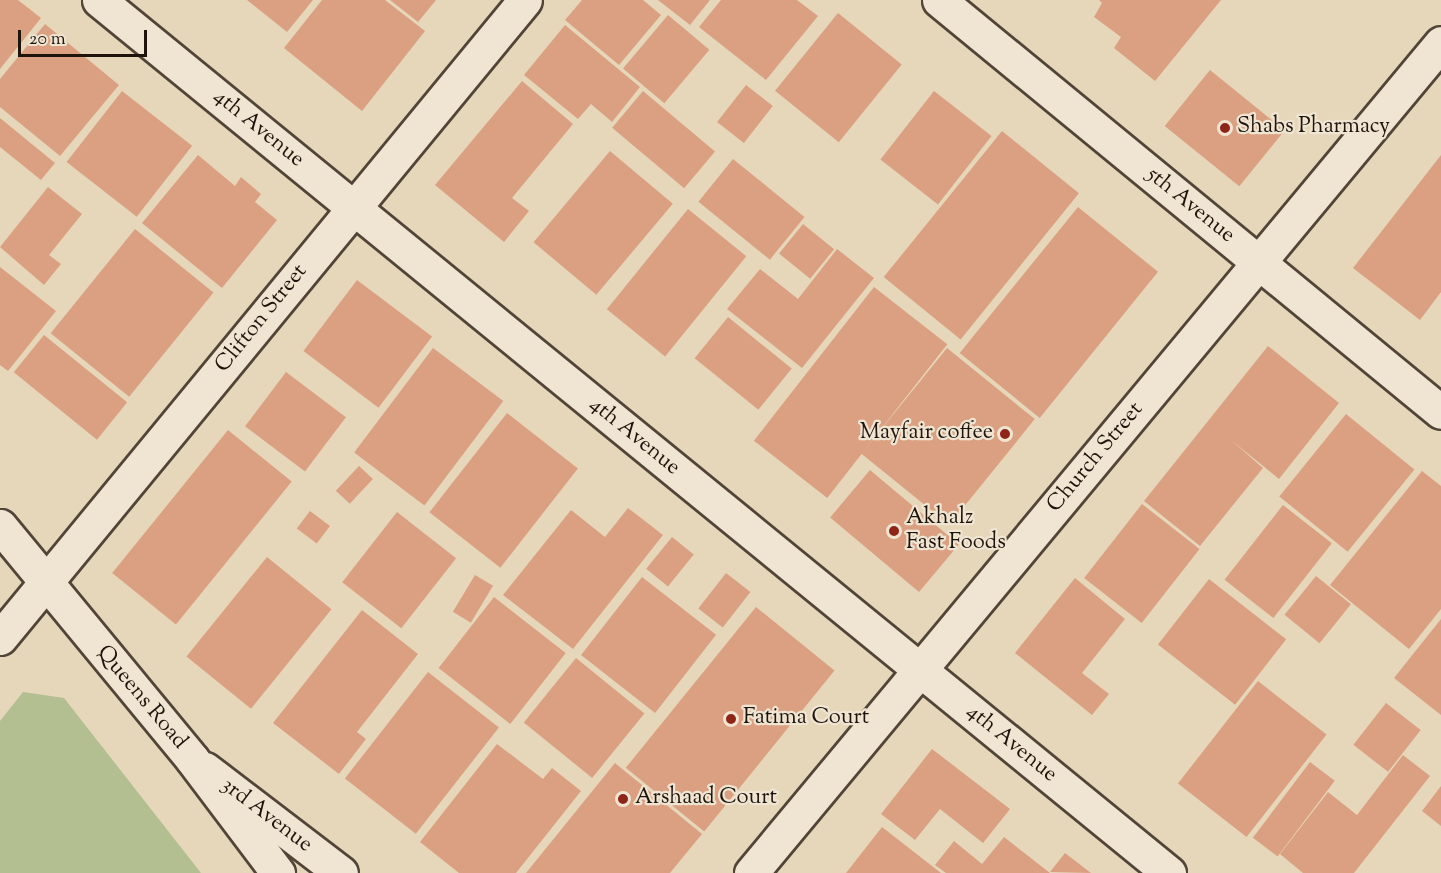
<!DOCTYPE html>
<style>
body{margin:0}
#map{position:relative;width:1441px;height:873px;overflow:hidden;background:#e6d7ba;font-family:"Sorts Mill Goudy",serif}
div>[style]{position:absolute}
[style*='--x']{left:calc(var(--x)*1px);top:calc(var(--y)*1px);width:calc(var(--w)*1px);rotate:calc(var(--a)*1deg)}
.green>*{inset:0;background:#b3be91}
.building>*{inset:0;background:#dba081;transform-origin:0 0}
.roads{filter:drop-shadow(2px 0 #514538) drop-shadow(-2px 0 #514538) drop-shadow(0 2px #514538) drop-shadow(0 -2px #514538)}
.minor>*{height:33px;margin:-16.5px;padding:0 16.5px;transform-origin:16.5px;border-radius:16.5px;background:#efe5d2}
.tertiary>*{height:33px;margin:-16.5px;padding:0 16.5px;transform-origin:16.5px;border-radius:16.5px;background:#efe5d2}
.secondary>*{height:33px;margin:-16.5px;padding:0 16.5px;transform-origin:16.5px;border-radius:16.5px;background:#efe5d2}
.dots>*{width:16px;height:16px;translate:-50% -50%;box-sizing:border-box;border:3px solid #efe5d2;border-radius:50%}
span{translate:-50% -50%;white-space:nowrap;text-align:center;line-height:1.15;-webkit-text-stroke:4.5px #efe5d2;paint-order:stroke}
.poi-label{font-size:22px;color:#1f140c}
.left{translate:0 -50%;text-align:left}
.right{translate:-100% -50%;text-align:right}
.street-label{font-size:22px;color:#1f140c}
.scale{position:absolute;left:18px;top:30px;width:129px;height:27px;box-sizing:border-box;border:3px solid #1f140c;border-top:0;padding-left:8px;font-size:18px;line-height:21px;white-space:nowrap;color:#1f140c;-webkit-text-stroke:4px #efe5d2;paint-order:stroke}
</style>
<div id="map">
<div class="green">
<div style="clip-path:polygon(23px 692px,64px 698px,201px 873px,0 873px,0 721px)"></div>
</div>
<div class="building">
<div style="clip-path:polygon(0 0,18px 0,41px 18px,0 69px)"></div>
<div style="clip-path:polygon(247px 0,313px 0,287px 32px)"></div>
<div style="clip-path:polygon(322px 0,385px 0,425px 31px,362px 111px,284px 48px)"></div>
<div style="clip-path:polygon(390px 0,436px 0,418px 22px)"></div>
<div style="clip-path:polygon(582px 0,643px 0,661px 15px,619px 65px,565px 20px)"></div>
<div style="clip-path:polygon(658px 0,710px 0,690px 25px)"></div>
<div style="clip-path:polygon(721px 0,797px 0,818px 16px,766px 80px,699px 27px)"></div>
<div style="clip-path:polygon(1099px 0,1221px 0,1155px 81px,1114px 48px,1121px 37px,1094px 17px,1102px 3px)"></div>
<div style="left:838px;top:13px;width:82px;height:100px;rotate:39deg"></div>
<div style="left:668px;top:15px;width:54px;height:70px;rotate:40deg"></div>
<div style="clip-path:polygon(45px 24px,119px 85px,60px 156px,0 107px,0 79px)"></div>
<div style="clip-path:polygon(565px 25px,640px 87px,612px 122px,591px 104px,578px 119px,524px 75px)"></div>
<div style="left:1210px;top:70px;width:96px;height:72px;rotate:39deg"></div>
<div style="clip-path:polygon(522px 81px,573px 124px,512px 198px,529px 211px,504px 242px,435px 185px)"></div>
<div style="left:746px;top:85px;width:34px;height:47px;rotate:38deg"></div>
<div style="left:122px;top:91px;width:89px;height:90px;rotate:38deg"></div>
<div style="left:643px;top:91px;width:94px;height:48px;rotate:40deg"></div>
<div style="left:934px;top:91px;width:73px;height:87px;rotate:38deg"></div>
<div style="clip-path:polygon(0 118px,55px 163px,41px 180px,0 147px)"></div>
<div style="left:1002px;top:131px;width:99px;height:188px;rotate:39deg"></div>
<div style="left:610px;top:151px;width:82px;height:119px;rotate:40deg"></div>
<div style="clip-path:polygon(198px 155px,235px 186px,241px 177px,261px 194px,255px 202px,277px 220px,222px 288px,142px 223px)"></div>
<div style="clip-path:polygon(1441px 155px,1441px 292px,1420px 320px,1353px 268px)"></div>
<div style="left:733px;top:159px;width:92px;height:55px;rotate:39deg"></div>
<div style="clip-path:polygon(48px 187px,82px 214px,49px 255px,61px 264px,44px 285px,0 247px)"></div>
<div style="left:1078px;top:207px;width:103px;height:188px;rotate:39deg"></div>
<div style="left:688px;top:209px;width:75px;height:129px;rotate:39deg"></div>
<div style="left:803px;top:224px;width:40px;height:38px;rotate:39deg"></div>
<div style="left:135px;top:229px;width:101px;height:134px;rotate:39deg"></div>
<div style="clip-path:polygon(837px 249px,874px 278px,802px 368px,727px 309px,760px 269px,798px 299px)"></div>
<div style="clip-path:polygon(0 267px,56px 311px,8px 371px,0 365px)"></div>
<div style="left:357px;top:280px;width:94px;height:89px;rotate:37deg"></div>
<div style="left:874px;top:287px;width:93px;height:195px;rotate:38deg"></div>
<div style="left:728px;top:317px;width:82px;height:53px;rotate:39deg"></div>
<div style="left:44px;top:335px;width:107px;height:48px;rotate:39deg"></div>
<div style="clip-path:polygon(1268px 346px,1339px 403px,1279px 479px,1231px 440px,1263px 468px,1200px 546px,1144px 501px)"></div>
<div style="left:433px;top:348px;width:88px;height:131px;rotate:37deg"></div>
<div style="left:947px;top:348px;width:113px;height:136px;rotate:39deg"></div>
<div style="left:286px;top:372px;width:75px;height:68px;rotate:37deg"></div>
<div style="left:507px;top:413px;width:90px;height:126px;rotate:38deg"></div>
<div style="left:1346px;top:414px;width:88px;height:106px;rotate:39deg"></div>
<div style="left:228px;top:430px;width:82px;height:184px;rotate:39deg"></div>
<div style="left:359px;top:466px;width:19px;height:34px;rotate:43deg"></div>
<div style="left:870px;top:470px;width:116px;height:62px;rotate:40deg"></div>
<div style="clip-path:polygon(1422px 471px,1441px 486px,1441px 609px,1409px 649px,1330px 585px)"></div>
<div style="left:1142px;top:504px;width:73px;height:94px;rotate:38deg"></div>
<div style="left:1283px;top:505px;width:62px;height:95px;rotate:38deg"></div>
<div style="clip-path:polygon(628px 508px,663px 535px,573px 649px,503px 595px,571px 510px,605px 537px)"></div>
<div style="left:310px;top:511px;width:25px;height:22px;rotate:37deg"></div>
<div style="left:397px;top:512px;width:75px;height:89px;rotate:38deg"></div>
<div style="left:672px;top:537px;width:28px;height:41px;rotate:39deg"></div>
<div style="left:267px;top:557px;width:83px;height:128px;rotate:39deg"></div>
<div style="left:726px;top:573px;width:31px;height:45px;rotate:38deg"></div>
<div style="left:475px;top:575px;width:21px;height:43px;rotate:31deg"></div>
<div style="left:1316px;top:576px;width:45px;height:50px;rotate:39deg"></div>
<div style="left:642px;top:577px;width:94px;height:99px;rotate:38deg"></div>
<div style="clip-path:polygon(1075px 578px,1125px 619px,1082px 673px,1109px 694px,1092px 715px,1015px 653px)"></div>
<div style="left:1209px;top:579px;width:98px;height:83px;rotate:38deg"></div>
<div style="left:494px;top:597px;width:91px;height:90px;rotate:38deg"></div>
<div style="left:756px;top:607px;width:101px;height:207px;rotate:39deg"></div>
<div style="clip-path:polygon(362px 610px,418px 654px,357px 732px,366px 739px,339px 774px,273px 723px)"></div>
<div style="clip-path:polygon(1441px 619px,1441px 715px,1394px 678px)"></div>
<div style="left:576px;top:658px;width:88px;height:83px;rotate:39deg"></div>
<div style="left:428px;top:672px;width:90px;height:135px;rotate:38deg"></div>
<div style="left:1258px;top:681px;width:87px;height:130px;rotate:38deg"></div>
<div style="left:1386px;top:703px;width:44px;height:53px;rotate:38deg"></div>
<div style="clip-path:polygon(497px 744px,543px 779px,552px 768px,581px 791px,516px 873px,459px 873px,420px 842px)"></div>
<div style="clip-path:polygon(932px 749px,1010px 809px,983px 843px,940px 809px,915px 840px,881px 814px)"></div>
<div style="clip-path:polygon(1403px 755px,1430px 776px,1354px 873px,1303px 873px,1280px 854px,1328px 792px,1357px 815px)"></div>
<div style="left:1310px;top:762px;width:31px;height:95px;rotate:37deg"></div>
<div style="clip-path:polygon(615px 763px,702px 834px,670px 873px,526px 873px)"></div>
<div style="clip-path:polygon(1441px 786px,1441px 826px,1422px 811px)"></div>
<div style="clip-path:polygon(882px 827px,941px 873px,846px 873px)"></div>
<div style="clip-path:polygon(1004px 837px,1050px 873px,946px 873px,935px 865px,954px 841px,982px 864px)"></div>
<div style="clip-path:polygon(1065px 853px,1091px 873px,1050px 872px)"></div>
</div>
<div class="roads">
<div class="minor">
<div style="--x:99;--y:0;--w:1381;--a:39.21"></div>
<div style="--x:939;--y:0;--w:649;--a:39.38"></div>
<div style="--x:0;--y:638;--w:826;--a:-50.55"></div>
<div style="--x:205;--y:769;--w:171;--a:37.4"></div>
</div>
<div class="tertiary">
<div style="--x:0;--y:526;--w:302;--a:50.5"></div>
<div style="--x:192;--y:759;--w:143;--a:53"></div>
</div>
<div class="secondary">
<div style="--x:751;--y:873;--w:1079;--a:-50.26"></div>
</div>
</div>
<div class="dots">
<div style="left:1225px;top:128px;background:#8f2418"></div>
<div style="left:1005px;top:434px;background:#8f2418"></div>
<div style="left:894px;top:531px;background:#8f2418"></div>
<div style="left:731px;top:719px;background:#8f2418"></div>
<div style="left:623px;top:799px;background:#8f2418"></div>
</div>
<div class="poi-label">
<span class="left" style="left:1237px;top:128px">Shabs Pharmacy</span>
<span class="right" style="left:993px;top:434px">Mayfair coffee</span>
<span class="left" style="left:906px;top:531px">Akhalz<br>Fast Foods</span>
<span class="left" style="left:743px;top:719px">Fatima Court</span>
<span class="left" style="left:635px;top:799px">Arshaad Court</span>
</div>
<div class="street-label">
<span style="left:258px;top:129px;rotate:39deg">4th Avenue</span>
<span style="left:1190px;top:206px;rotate:39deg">5th Avenue</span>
<span style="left:262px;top:319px;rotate:-51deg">Clifton Street</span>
<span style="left:634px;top:437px;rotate:39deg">4th Avenue</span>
<span style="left:1096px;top:458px;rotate:-50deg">Church Street</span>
<span style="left:141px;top:698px;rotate:50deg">Queens Road</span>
<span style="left:1011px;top:744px;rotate:39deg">4th Avenue</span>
<span style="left:266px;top:816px;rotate:37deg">3rd Avenue</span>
</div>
<div class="scale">20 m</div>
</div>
